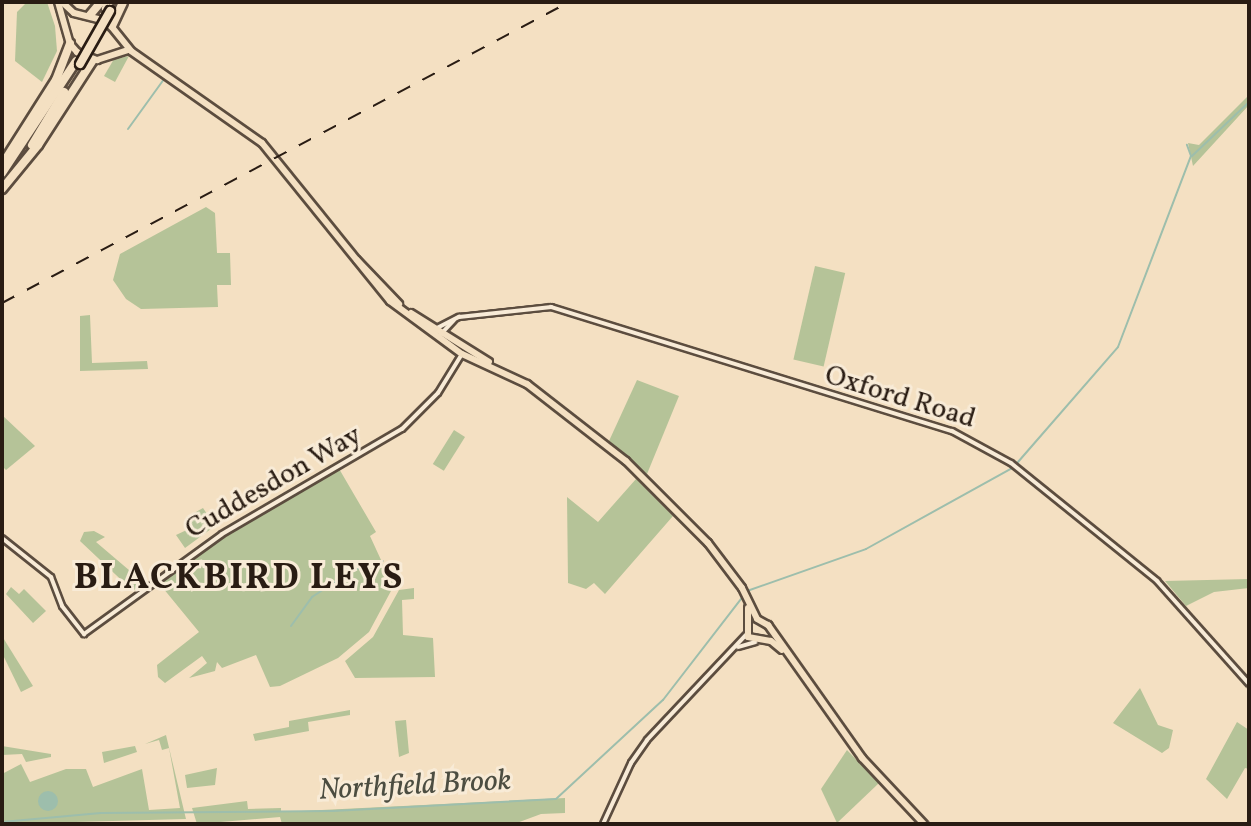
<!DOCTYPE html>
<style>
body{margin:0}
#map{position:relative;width:1251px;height:826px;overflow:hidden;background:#f4e0c2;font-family:Vollkorn,serif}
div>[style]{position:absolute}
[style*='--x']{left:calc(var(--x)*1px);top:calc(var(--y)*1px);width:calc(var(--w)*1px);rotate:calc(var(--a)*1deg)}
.green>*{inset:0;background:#b5c398;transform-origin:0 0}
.water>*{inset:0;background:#9dbeac}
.round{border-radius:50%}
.stream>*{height:2px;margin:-1px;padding:0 1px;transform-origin:1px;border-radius:1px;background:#9dbeac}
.roads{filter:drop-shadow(2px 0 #5c4d3f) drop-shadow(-2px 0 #5c4d3f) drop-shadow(0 2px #5c4d3f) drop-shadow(0 -2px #5c4d3f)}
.minor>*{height:4px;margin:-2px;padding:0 2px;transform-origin:2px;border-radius:2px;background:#f8ebd7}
.major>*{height:6px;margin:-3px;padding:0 3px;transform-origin:3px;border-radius:3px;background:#f4e0c2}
.highway>*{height:8px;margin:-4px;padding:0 4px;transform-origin:4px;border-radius:4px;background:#f4e0c2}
.rail>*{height:2px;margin-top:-1px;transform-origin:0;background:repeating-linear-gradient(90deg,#291c13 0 14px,transparent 0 28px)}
.bridges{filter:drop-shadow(2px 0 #291c13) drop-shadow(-2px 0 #291c13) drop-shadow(0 2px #291c13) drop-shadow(0 -2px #291c13)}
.highway-bridge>*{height:8px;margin:-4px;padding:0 4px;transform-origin:4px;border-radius:4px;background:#f4e0c2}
span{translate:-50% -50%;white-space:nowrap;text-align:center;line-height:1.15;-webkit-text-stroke:6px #f8ebd7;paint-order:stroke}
.street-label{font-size:28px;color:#291c13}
.water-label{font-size:30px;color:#4c4d41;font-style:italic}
.district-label{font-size:36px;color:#291c13;font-weight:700;letter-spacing:2px}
.frame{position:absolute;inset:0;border:4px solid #291c13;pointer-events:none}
</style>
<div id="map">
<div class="green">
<div style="clip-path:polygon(27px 2px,47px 2px,55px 26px,57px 51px,42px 82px,15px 61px,17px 12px)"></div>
<div style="clip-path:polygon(129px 56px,115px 82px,104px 76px,114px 59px)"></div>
<div style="clip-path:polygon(1249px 95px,1249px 105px,1193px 166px,1188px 143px,1199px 145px)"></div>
<div style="clip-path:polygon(206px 207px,215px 213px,217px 253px,230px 253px,231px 285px,217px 285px,218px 307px,141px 309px,126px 299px,113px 280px,120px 254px)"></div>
<div style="left:815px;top:266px;width:31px;height:96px;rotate:13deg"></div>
<div style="clip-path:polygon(90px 315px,92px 363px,147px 361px,148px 369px,80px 371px,80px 316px)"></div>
<div style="clip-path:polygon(637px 380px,679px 396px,647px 474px,609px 441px)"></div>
<div style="clip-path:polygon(2px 415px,35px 446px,6px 470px,2px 466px)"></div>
<div style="left:454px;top:430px;width:13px;height:40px;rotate:32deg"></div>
<div style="clip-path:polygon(338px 467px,376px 532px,370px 536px,387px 573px,399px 576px,369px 632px,338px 658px,280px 686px,270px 687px,256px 655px,222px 668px,217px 662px,215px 671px,189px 678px,207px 663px,202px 656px,165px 683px,158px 677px,157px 665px,199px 632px,158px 582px,222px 534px)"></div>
<div style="clip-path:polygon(636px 479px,673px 516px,605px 594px,594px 583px,586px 589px,568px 583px,567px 497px,598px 522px)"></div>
<div style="clip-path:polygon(203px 508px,215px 526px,185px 548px,176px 535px,193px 527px,187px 517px)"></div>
<div style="clip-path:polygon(94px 531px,105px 537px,96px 542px,143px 582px,133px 591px,80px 541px,84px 532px)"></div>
<div style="clip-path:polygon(1249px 579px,1249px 588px,1214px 592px,1186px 606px,1165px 581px)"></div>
<div style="clip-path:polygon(11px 587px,19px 594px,24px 589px,46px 611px,33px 623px,6px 594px)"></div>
<div style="clip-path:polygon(414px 588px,414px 599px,402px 600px,403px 635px,433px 638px,435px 677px,355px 678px,345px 661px,373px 637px,399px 590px)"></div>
<div style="clip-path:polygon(2px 636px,33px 686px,21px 692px,2px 653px)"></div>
<div style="clip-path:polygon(1140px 688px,1158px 725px,1173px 730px,1169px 748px,1162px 753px,1113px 723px)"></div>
<div style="clip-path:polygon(350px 710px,350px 715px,308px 722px,309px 731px,255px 741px,253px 734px,289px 727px,289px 721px)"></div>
<div style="clip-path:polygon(406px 720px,409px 753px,399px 757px,395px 721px)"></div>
<div style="clip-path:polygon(1237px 722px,1249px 730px,1249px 769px,1245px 768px,1227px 799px,1206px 779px)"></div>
<div style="clip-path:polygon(166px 735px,186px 819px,2px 824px,2px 774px,21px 764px,30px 782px,66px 769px,86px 769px,93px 787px,142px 769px,149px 810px,180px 808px,169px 748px,162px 750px,159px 740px,145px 744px)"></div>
<div style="clip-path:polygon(2px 746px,51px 754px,51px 757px,26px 762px,22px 754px,2px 755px)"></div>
<div style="clip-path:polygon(135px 746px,137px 752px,104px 763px,102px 752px)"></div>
<div style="clip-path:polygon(847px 750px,879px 783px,837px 823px,821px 789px)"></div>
<div style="clip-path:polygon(217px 768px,215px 785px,187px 788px,185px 775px)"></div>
<div style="clip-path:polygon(565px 798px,565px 813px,541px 814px,514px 824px,282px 824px,280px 817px,197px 824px,192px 808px,247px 801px,248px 809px,281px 808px,281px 812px)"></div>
</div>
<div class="water">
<div class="round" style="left:38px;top:791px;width:20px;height:20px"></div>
</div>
<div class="stream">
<div style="--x:128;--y:129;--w:62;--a:-54.2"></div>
<div style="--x:1192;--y:156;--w:79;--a:-43.5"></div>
<div style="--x:1018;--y:462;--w:152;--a:-49"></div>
<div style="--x:1118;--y:347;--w:204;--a:-69.1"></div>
<div style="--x:1191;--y:156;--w:12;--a:-110"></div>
<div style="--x:747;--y:591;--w:126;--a:-19.4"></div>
<div style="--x:866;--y:549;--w:167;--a:-29"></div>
<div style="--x:291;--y:626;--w:36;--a:-54"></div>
<div style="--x:312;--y:597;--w:49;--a:-33.4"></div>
<div style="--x:353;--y:570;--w:31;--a:-17"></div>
<div style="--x:2;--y:822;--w:99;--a:-5.2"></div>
<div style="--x:101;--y:813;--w:232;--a:-0.5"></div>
<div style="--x:333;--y:811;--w:223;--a:-3.1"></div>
<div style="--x:556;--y:799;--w:146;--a:-42.8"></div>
<div style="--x:663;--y:700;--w:128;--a:-52.3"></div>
</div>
<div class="roads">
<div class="minor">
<div style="--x:437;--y:328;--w:25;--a:-27"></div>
<div style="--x:459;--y:317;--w:93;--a:-6.2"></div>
<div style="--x:551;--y:307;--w:420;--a:17.2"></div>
<div style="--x:952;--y:431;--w:67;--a:28.5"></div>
<div style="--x:1011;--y:463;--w:188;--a:38.9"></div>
<div style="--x:1157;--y:581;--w:138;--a:48.2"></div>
<div style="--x:441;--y:334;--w:19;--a:-47"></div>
<div style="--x:2;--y:538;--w:63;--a:38.5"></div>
<div style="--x:51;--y:577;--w:31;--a:69"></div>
<div style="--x:62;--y:606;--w:36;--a:52"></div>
<div style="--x:84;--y:634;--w:170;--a:-35.9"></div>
<div style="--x:222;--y:534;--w:208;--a:-30.3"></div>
<div style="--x:402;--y:429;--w:51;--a:-45"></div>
<div style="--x:438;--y:393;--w:46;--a:-58.4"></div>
<div style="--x:738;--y:647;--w:18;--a:-16"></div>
<div style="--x:603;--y:824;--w:67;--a:-65.3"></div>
<div style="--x:631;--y:763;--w:28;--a:-55"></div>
<div style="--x:647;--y:740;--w:144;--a:-46.7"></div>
</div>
<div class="major">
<div style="--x:58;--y:2;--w:44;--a:74.1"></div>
<div style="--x:70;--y:44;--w:11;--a:49"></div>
<div style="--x:77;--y:52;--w:22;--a:22"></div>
<div style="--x:97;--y:60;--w:33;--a:-18"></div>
<div style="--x:62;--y:2;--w:16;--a:43"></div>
<div style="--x:74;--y:13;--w:34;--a:14"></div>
<div style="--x:107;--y:21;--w:38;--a:51"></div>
<div style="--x:131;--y:51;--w:160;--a:35.1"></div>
<div style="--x:262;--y:143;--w:203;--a:51"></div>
<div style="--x:390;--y:301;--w:89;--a:36.4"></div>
<div style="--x:462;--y:354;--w:72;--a:24.8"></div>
<div style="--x:357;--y:260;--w:61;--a:46.3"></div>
<div style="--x:411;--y:313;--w:92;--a:32.1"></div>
<div style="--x:527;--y:384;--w:125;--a:37.9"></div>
<div style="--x:626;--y:461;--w:116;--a:45"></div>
<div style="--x:708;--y:543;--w:56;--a:52.9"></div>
<div style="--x:742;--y:588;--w:34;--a:64"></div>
<div style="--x:748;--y:608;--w:29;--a:90"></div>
<div style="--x:748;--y:637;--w:23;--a:10"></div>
<div style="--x:771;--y:641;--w:14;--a:39"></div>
<div style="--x:757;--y:619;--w:13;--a:29"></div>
<div style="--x:768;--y:625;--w:163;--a:54.7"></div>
<div style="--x:862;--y:758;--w:91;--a:46.8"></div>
</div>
<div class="highway">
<div style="--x:106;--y:8;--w:7;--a:-63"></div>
<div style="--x:90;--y:15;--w:17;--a:-50"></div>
<div style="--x:112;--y:26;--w:26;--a:-65"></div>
<div style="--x:32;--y:145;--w:62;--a:-58.9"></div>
<div style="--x:2;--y:165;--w:101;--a:-57.6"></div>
<div style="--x:56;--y:80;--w:39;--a:-69"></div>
<div style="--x:2;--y:173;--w:134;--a:-56.5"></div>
<div style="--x:2;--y:189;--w:57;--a:-50.7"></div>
<div style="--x:38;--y:145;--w:101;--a:-57.1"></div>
</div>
</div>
<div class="rail">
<div style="--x:2;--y:303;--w:642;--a:-27.96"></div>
</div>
<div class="bridges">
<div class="highway-bridge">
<div style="--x:80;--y:64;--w:61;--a:-60.5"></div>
</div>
</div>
<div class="street-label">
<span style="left:900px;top:398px;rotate:17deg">Oxford Road</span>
<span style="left:274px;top:483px;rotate:-30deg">Cuddesdon Way</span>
</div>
<div class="water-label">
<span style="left:415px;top:786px;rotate:-3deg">Northfield Brook</span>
</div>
<div class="district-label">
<span style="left:239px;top:580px">BLACKBIRD LEYS</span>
</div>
<div class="frame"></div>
</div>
